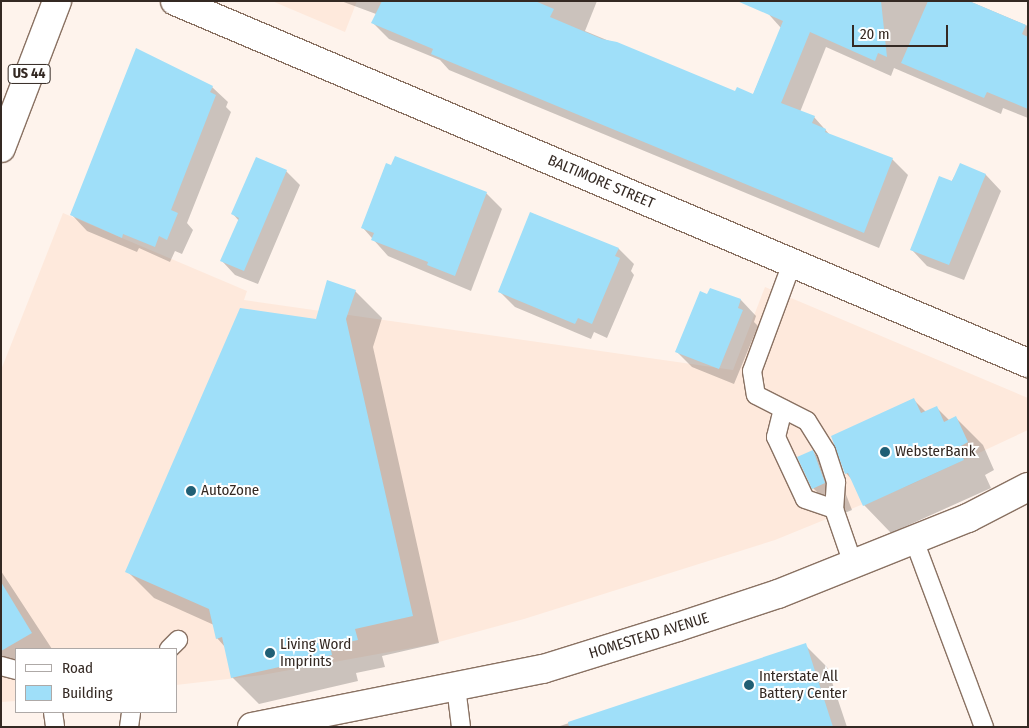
<!DOCTYPE html>
<style>
body{margin:0}
#map{position:relative;width:1029px;height:728px;overflow:hidden;background:#fef3ec;font-family:"Fira Sans Condensed",sans-serif}
div>[style]{position:absolute}
[style*='--x']{left:calc(var(--x)*1px);top:calc(var(--y)*1px);width:calc(var(--w)*1px);rotate:calc(var(--a)*1deg)}
.built>*{inset:0;background:#fee9dc}
.shadow>*{inset:0;background:#0003}
.building>*{inset:0;background:#9fdff9}
.roads{filter:drop-shadow(1px 0 #897162) drop-shadow(-1px 0 #897162) drop-shadow(0 1px #897162) drop-shadow(0 -1px #897162)}
.lane>*{height:18px;margin:-9px;padding:0 9px;transform-origin:9px;border-radius:9px;background:#fff}
.street>*{height:28px;margin:-14px;padding:0 14px;transform-origin:14px;border-radius:14px;background:#fff}
.secondary>*{height:28px;margin:-14px;padding:0 14px;transform-origin:14px;border-radius:14px;background:#fff}
.highway>*{height:28px;margin:-14px;padding:0 14px;transform-origin:14px;border-radius:14px;background:#fff}
.dots>*{width:14px;height:14px;translate:-50% -50%;box-sizing:border-box;border:2px solid #fff;border-radius:50%}
span{translate:-50% -50%;white-space:nowrap;text-align:center;line-height:1.15;-webkit-text-stroke:4px #fff;paint-order:stroke}
.shield-label span{padding:1px 4px;background:#fff;border:1px solid;border-radius:4px;-webkit-text-stroke-width:0}
.shield-label{font-size:14px;color:#342923;font-weight:700}
.street-label{font-size:15px;color:#342923}
.poi-label{font-size:15px;color:#342923}
.left{translate:0 -50%;text-align:left}
.frame{position:absolute;inset:0;border:2px solid #342923;pointer-events:none}
.legend{position:absolute;left:15px;top:648px;width:162px;height:65px;box-sizing:border-box;background:#fff;border:1px solid #aea9a7;margin:0;padding:6px 9px;list-style:none;font-size:15px;color:#342923}
.legend li{display:flex;align-items:center;gap:10px;height:25px}
.legend b{width:25px;border:1px solid #aea9a7}
.scale{position:absolute;left:852px;top:25px;width:96px;height:22px;box-sizing:border-box;border:2px solid #342923;border-top:0;padding-left:6px;font-size:15px;line-height:18px;white-space:nowrap;color:#342923;-webkit-text-stroke:4px #fff;paint-order:stroke}
</style>
<div id="map">
<div class="built">
<div style="clip-path:polygon(272px 1px,357px 1px,345px 32px)"></div>
<div style="clip-path:polygon(63px 213px,247px 291px,244px 300px,733px 370px,765px 287px,1028px 398px,1028px 430px,910px 485px,775px 540px,524px 619px,428px 645px,262px 675px,176px 685px,176px 649px,16px 649px,16px 701px,1px 702px,1px 370px)"></div>
</div>
<div class="shadow">
<div style="clip-path:polygon(341px 1px,597px 1px,585px 31px,735px 93px,753px 95px,781px 28px,757px 1px,969px 1px,1028px 26px,1028px 118px,1003px 108px,1001px 114px,894px 68px,891px 76px,826px 47px,800px 112px,814px 117px,830px 135px,892px 159px,908px 175px,879px 248px,449px 70px,440px 60px,389px 39px,373px 23px,376px 14px)"></div>
<div style="clip-path:polygon(212px 87px,228px 102px,226px 107px,231px 112px,187px 223px,193px 230px,182px 254px,175px 251px,170px 262px,139px 248px,137px 252px,87px 231px,72px 215px)"></div>
<div style="clip-path:polygon(961px 165px,986px 175px,1001px 191px,964px 280px,927px 266px,912px 250px)"></div>
<div style="clip-path:polygon(392px 166px,486px 193px,502px 209px,471px 291px,388px 256px,363px 228px)"></div>
<div style="clip-path:polygon(286px 171px,300px 185px,258px 284px,235px 275px,222px 261px,239px 221px,233px 214px)"></div>
<div style="clip-path:polygon(531px 213px,619px 249px,634px 264px,631px 271px,634px 275px,607px 338px,594px 332px,591px 339px,515px 307px,499px 291px)"></div>
<div style="clip-path:polygon(711px 290px,741px 300px,756px 316px,754px 322px,758px 326px,734px 384px,692px 367px,676px 351px)"></div>
<div style="clip-path:polygon(355px 291px,382px 318px,373px 347px,439px 643px,382px 656px,385px 667px,356px 673px,358px 681px,259px 704px,232px 677px,225px 647px,217px 638px,214px 625px,154px 598px,127px 571px,317px 320px)"></div>
<div style="clip-path:polygon(914px 400px,926px 412px,936px 407px,950px 421px,956px 418px,983px 445px,994px 470px,985px 475px,991px 488px,891px 533px,864px 505px,853px 481px,846px 473px)"></div>
<div style="clip-path:polygon(813px 452px,840px 479px,852px 510px,840px 515px,813px 488px)"></div>
<div style="clip-path:polygon(1px 571px,52px 649px,16px 649px,16px 677px,1px 662px)"></div>
<div style="clip-path:polygon(805px 645px,827px 667px,847px 727px,557px 727px)"></div>
</div>
<div class="building">
<div style="clip-path:polygon(382px 1px,535px 1px,554px 9px,550px 17px,602px 39px,617px 42px,735px 91px,737px 87px,753px 94px,783px 21px,737px 1px,881px 1px,887px 57px,878px 53px,875px 61px,810px 32px,781px 103px,815px 116px,812px 123px,826px 129px,825px 132px,893px 158px,864px 233px,431px 54px,433px 49px,371px 23px)"></div>
<div style="clip-path:polygon(928px 1px,969px 1px,1026px 25px,1022px 34px,1028px 37px,1028px 109px,987px 92px,984px 98px,901px 63px)"></div>
<div style="clip-path:polygon(136px 48px,213px 86px,210px 92px,216px 95px,171px 210px,178px 213px,167px 240px,159px 236px,155px 247px,123px 234px,122px 238px,70px 215px)"></div>
<div style="clip-path:polygon(395px 156px,487px 192px,455px 276px,427px 265px,428px 262px,371px 240px,374px 233px,361px 228px,386px 163px,391px 165px)"></div>
<div style="clip-path:polygon(256px 157px,287px 170px,244px 271px,220px 261px,239px 218px,231px 214px)"></div>
<div style="clip-path:polygon(960px 163px,986px 174px,949px 265px,910px 250px,939px 176px,952px 181px)"></div>
<div style="clip-path:polygon(530px 212px,619px 248px,615px 256px,620px 258px,592px 324px,578px 318px,575px 324px,498px 292px)"></div>
<div style="clip-path:polygon(327px 280px,356px 290px,346px 319px,413px 616px,355px 629px,358px 640px,330px 646px,332px 655px,231px 678px,222px 637px,216px 639px,209px 609px,125px 572px,240px 308px,316px 319px)"></div>
<div style="clip-path:polygon(710px 288px,741px 299px,738px 308px,743px 310px,719px 369px,675px 352px,700px 291px,707px 294px)"></div>
<div style="clip-path:polygon(914px 398px,921px 413px,937px 406px,944px 422px,956px 416px,968px 442px,959px 447px,964px 460px,863px 506px,848px 473px,845px 474px,831px 436px)"></div>
<div style="clip-path:polygon(813px 450px,825px 483px,812px 489px,797px 457px)"></div>
<div style="clip-path:polygon(1px 582px,32px 633px,1px 651px)"></div>
<div style="clip-path:polygon(806px 643px,833px 727px,569px 727px,568px 722px)"></div>
</div>
<div class="roads">
<div class="lane">
<div style="--x:792;--y:263;--w:115;--a:110.3"></div>
<div style="--x:752;--y:371;--w:24;--a:81"></div>
<div style="--x:756;--y:395;--w:57;--a:27"></div>
<div style="--x:807;--y:421;--w:36;--a:58"></div>
<div style="--x:826;--y:451;--w:33;--a:72"></div>
<div style="--x:836;--y:482;--w:27;--a:94"></div>
<div style="--x:834;--y:509;--w:58;--a:70.9"></div>
<div style="--x:783;--y:409;--w:29;--a:104"></div>
<div style="--x:776;--y:437;--w:68;--a:64.9"></div>
<div style="--x:805;--y:499;--w:31;--a:19"></div>
<div style="--x:914;--y:540;--w:200;--a:69.5"></div>
<div style="--x:169;--y:649;--w:13;--a:-45"></div>
<div style="--x:1;--y:666;--w:16;--a:15"></div>
<div style="--x:456;--y:687;--w:40;--a:82.9"></div>
<div style="--x:53;--y:712;--w:15;--a:82"></div>
<div style="--x:129;--y:727;--w:15;--a:-82"></div>
</div>
<div class="street">
<div style="--x:175;--y:1;--w:927;--a:23"></div>
</div>
<div class="secondary">
<div style="--x:252;--y:727;--w:297;--a:-11.3"></div>
<div style="--x:543;--y:669;--w:141;--a:-17.3"></div>
<div style="--x:678;--y:627;--w:105;--a:-18.3"></div>
<div style="--x:778;--y:594;--w:205;--a:-21.8"></div>
<div style="--x:968;--y:518;--w:68;--a:-27.3"></div>
</div>
<div class="highway">
<div style="--x:1;--y:148;--w:157;--a:-69.1"></div>
</div>
</div>
<div class="dots">
<div style="left:885px;top:452px;background:#205f75"></div>
<div style="left:191px;top:491px;background:#205f75"></div>
<div style="left:270px;top:653px;background:#205f75"></div>
<div style="left:749px;top:685px;background:#205f75"></div>
</div>
<div class="shield-label">
<span style="left:29px;top:74px">US 44</span>
</div>
<div class="street-label">
<span style="left:601px;top:182px;rotate:23deg">BALTIMORE STREET</span>
<span style="left:649px;top:636px;rotate:-17deg">HOMESTEAD AVENUE</span>
</div>
<div class="poi-label">
<span class="left" style="left:895px;top:452px">WebsterBank</span>
<span class="left" style="left:201px;top:491px">AutoZone</span>
<span class="left" style="left:280px;top:653px">Living Word<br>Imprints</span>
<span class="left" style="left:759px;top:685px">Interstate All<br>Battery Center</span>
</div>
<div class="frame"></div>
<ul class="legend">
<li><b style="height:6px;background:#fff"></b>Road</li>
<li><b style="height:14px;background:#9fdff9"></b>Building</li>
</ul>
<div class="scale">20 m</div>
</div>
